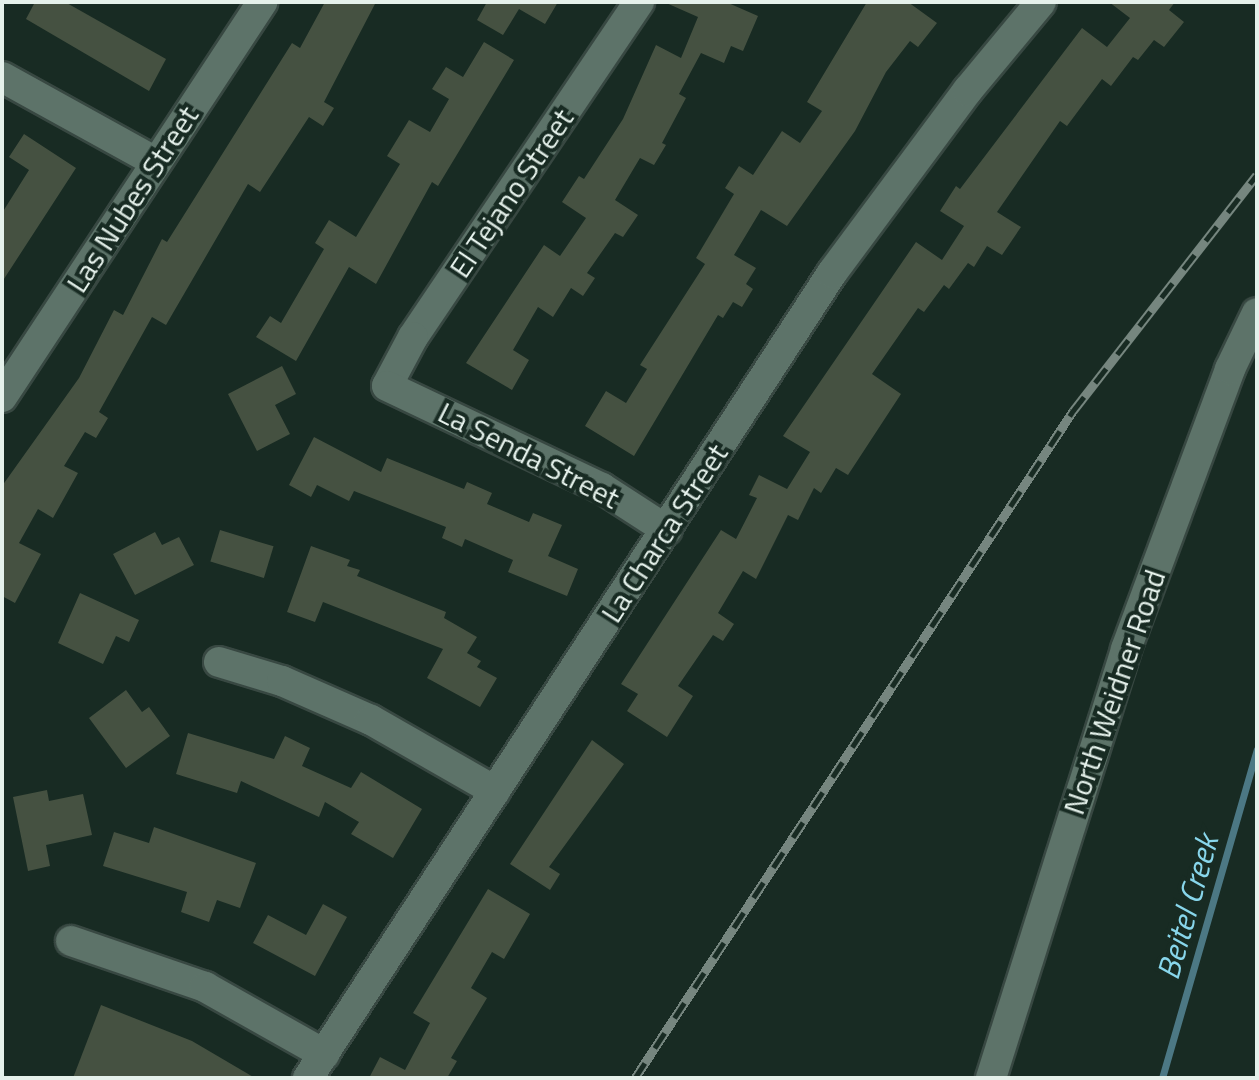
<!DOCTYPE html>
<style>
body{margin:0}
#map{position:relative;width:1259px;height:1080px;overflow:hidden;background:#182b23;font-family:"Titillium Web",sans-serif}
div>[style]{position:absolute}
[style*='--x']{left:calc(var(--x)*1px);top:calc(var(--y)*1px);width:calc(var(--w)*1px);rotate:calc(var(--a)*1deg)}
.stream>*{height:7px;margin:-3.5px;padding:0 3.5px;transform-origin:3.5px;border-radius:3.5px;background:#4c7884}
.building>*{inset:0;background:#455141;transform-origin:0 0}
.roads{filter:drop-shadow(2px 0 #384842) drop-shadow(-2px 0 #384842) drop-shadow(0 2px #384842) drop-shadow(0 -2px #384842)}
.minor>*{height:30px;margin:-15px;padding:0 15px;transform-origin:15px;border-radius:15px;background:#5d7369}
.rail>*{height:9px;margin-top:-4.5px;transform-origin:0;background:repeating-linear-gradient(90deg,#182b23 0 18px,#76867f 0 36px);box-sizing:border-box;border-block:2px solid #76867f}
span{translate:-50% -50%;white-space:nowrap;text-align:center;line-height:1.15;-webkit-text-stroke:8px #182b23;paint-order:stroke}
.street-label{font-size:30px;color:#e5f1eb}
.water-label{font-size:32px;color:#88d6eb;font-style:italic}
.frame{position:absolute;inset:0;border:4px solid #e5f1eb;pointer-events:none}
</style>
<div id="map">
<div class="stream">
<div style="--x:1162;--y:1078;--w:342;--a:-73.9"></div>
</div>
<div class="building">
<div style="clip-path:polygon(35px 2px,65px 2px,166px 59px,149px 91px,26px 19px)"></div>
<div style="clip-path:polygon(325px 2px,376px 2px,324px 102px,334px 108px,323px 126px,309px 117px,260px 192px,248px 184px,166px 325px,152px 317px,99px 412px,108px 418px,96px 438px,85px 432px,64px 466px,78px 473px,53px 518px,38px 509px,19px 543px,41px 554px,15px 603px,2px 596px,2px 486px,79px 378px,114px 310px,123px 315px,162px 239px,167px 242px,292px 43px,300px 48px)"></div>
<div style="clip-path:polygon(487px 2px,558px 2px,545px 24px,519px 9px,503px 35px,477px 20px)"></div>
<div style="clip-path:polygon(664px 2px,726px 2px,758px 16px,743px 51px,731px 46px,724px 63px,701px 53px,679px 94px,686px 98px,662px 143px,666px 145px,654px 165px,640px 158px,615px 200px,638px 215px,623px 237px,615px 233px,587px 273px,595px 278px,583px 296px,571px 288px,553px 317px,538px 307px,513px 350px,529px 360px,512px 390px,466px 363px,544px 245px,560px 256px,586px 218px,562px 202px,579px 176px,584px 179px,623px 119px,656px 45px,681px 58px,698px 17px)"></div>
<div style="clip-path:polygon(867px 2px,908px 2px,937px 23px,918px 47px,910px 41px,886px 72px,855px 131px,787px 226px,761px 210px,734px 255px,756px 268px,746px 284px,753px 289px,742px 307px,733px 302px,723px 318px,718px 315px,634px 456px,585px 426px,606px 391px,626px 403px,647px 369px,640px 365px,705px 264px,696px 258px,734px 194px,725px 188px,739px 166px,753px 175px,782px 131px,800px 143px,822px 111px,807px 102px)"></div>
<div style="clip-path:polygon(1109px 2px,1175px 2px,1169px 10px,1184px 22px,1164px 47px,1154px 40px,1138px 60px,1133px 57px,1111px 86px,1102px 79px,1067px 126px,1060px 121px,997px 212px,1021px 227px,1002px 255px,987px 246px,974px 267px,968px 263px,949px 289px,944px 285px,924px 312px,918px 308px,872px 374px,901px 394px,848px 475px,836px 468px,821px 493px,814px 488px,798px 520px,788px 515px,756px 579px,743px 571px,718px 613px,734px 624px,723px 641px,713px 635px,678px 686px,693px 696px,667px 737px,627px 711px,638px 694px,621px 684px,721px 530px,736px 539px,757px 498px,749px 495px,759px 475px,787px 489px,810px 452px,783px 436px,916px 242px,942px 260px,964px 226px,940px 211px,956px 186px,960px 189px,1082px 28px,1107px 47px,1130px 18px)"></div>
<div style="clip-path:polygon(484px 42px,514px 60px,438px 186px,432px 182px,376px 284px,349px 267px,296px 361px,256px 337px,270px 316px,281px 323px,324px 249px,315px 243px,329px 220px,356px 237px,400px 164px,387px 156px,409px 120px,430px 132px,449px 99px,432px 89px,446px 67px,463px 77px)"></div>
<div style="clip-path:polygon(24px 134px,76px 168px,2px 282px,2px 213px,29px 170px,9px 157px)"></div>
<div style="clip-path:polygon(282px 366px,296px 394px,275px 405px,290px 434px,257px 451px,228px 394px)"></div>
<div style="clip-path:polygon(314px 437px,381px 472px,387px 458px,464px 489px,467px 482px,492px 493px,487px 504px,529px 522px,533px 513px,562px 525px,548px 556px,578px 569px,567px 596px,508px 572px,513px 560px,465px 539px,462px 547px,442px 538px,446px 527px,354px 491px,349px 501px,317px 485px,311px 497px,289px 485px)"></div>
<div style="left:220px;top:530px;width:56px;height:33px;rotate:17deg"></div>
<div style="clip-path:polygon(155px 532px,162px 545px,179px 537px,194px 565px,135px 595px,113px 554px)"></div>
<div style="clip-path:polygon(311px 546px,350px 560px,347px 566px,360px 570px,357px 576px,446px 612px,444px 618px,477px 637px,467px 653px,481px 661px,477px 667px,497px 678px,480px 707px,427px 678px,443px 649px,323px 602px,315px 622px,287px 612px)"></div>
<div style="clip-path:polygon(80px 593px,139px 620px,129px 642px,116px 636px,103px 664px,58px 643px)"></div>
<div style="clip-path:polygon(126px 690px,142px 712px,149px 707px,170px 736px,126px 768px,89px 718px)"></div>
<div style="clip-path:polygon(188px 733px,274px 759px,285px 736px,310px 748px,302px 766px,351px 788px,361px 772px,422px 809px,393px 858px,351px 834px,359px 822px,325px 802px,319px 817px,241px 781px,237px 793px,176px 774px)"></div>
<div style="clip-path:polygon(592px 740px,624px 764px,549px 867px,560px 874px,550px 890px,510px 864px)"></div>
<div style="clip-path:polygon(47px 790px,49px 801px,83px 794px,92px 835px,46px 845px,50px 866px,28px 871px,13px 797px)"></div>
<div style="clip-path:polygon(154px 827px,256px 863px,240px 908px,217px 900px,209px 922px,181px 912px,187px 892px,103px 866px,114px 832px,149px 843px)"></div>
<div style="clip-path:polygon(488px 889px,530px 914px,504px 959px,492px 952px,471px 988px,487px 998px,451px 1058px,457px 1061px,447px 1078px,369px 1078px,380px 1057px,405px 1070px,430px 1023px,413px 1013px)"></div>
<div style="clip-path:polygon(323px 904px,347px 917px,315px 976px,253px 943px,268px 915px,306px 935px)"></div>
<div style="clip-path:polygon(101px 1005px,192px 1041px,255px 1078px,73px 1078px)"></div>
</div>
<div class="roads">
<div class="minor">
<div style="--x:639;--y:2;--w:404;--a:124"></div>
<div style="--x:413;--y:337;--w:55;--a:118"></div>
<div style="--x:387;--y:386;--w:238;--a:25.4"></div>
<div style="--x:602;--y:488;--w:77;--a:32.9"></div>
<div style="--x:2;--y:77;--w:176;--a:28.9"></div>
<div style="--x:2;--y:397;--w:473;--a:-56.6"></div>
<div style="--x:219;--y:662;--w:66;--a:16.8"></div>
<div style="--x:282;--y:681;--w:97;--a:23.7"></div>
<div style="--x:371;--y:720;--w:143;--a:29.8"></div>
<div style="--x:71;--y:941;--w:142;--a:18.9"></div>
<div style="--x:205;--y:987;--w:137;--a:29.4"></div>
<div style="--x:308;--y:1078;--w:961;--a:-56.94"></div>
<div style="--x:832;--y:273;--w:228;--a:-53.4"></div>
<div style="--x:968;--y:90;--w:114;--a:-50.3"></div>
<div style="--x:991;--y:1078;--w:450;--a:-72.5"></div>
<div style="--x:1126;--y:649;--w:299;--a:-69.6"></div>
<div style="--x:1230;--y:369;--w:62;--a:-64.3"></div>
</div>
</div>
<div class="rail">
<div style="--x:635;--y:1078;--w:798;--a:-56.71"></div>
<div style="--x:1073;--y:411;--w:299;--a:-52.1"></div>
</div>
<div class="street-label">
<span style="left:511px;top:193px;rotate:-56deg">El Tejano Street</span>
<span style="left:132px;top:199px;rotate:-57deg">Las Nubes Street</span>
<span style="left:529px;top:455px;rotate:27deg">La Senda Street</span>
<span style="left:664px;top:533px;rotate:-57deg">La Charca Street</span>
<span style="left:1114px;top:692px;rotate:-71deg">North Weidner Road</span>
</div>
<div class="water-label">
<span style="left:1187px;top:907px;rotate:-74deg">Beitel Creek</span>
</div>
<div class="frame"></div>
</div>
